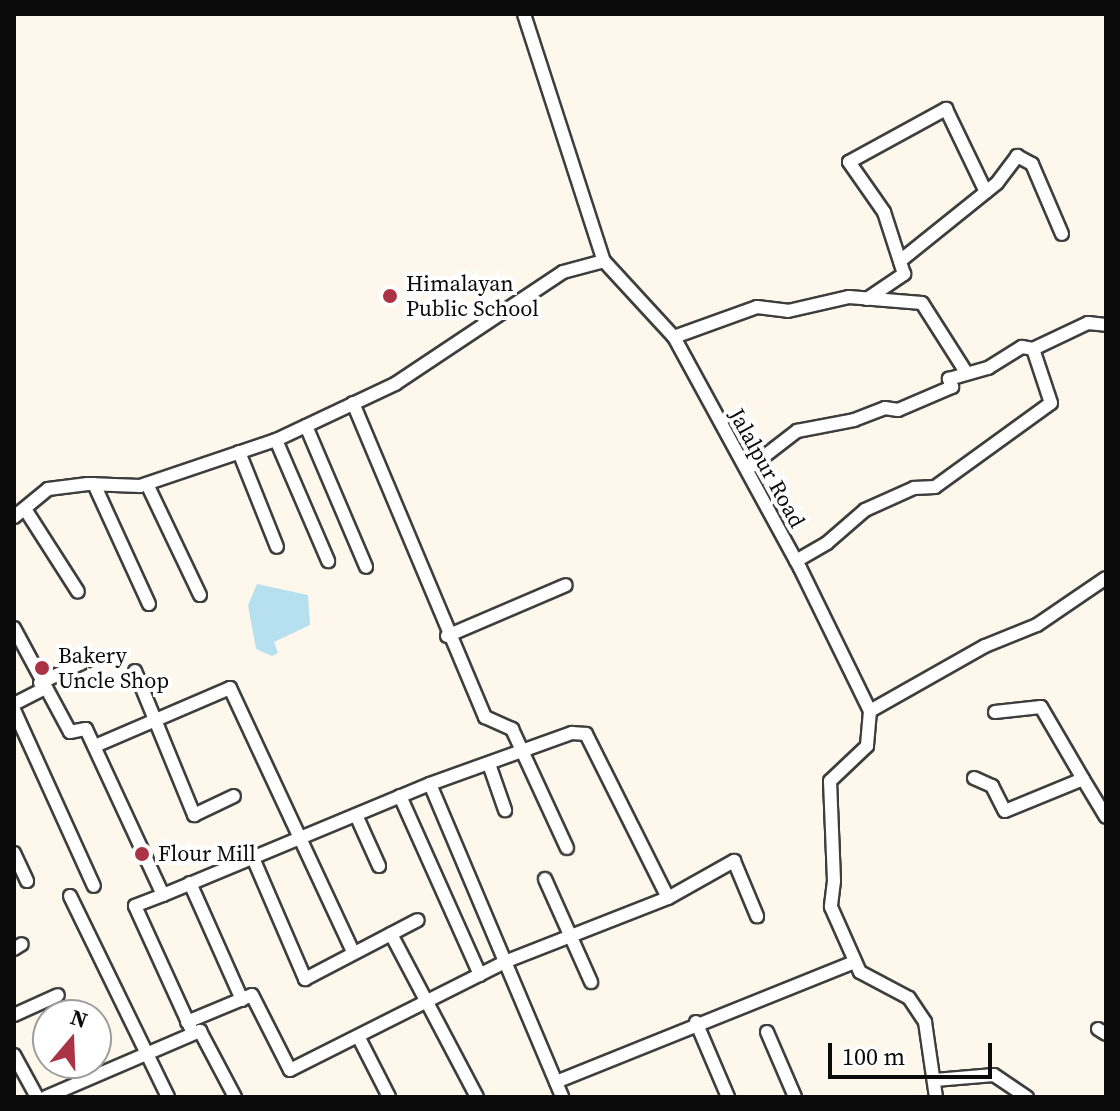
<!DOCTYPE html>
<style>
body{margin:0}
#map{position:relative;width:1120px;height:1111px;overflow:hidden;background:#fdf8eb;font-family:"Source Serif 4",serif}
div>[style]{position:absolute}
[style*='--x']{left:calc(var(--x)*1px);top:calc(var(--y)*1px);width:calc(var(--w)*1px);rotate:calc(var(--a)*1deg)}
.water>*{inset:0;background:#b6dfef}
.roads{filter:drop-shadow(2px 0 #3e3e3e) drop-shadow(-2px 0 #3e3e3e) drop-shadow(0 2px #3e3e3e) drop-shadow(0 -2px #3e3e3e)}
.minor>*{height:12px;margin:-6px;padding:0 6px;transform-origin:6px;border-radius:6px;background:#fff}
.dots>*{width:22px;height:22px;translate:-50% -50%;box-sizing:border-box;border:4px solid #fff;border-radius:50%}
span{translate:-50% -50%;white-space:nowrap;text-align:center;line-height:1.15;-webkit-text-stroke:8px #fff;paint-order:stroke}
.poi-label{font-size:22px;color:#0b0b0b}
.left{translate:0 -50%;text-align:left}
.street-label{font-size:22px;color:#0b0b0b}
.frame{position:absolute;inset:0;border:16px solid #0b0b0b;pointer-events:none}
.north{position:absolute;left:32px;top:999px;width:80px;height:80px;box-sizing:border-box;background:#fff;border:2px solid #9d9d9d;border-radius:50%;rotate:19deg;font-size:22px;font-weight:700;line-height:32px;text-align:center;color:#0b0b0b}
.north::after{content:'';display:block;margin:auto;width:28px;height:36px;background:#ab3346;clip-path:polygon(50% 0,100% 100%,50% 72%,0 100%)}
.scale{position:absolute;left:828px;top:1043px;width:164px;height:36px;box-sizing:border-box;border:4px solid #0b0b0b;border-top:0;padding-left:10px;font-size:24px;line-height:28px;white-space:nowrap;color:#0b0b0b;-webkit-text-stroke:6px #fff;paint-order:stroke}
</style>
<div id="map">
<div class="water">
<div style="clip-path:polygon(257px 584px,308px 595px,310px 625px,274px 642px,278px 653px,272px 656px,256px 649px,248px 605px)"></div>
</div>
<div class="roads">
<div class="minor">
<div style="--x:524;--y:14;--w:260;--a:72.1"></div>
<div style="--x:604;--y:261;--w:103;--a:47.4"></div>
<div style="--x:674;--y:337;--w:263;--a:61.4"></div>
<div style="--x:800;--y:568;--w:159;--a:63.9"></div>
<div style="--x:900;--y:261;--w:124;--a:-38.8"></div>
<div style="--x:997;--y:183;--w:34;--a:-53"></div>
<div style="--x:1017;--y:156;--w:17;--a:28"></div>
<div style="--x:1032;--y:164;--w:76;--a:66.8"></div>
<div style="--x:867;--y:299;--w:45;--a:-34"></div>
<div style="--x:904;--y:274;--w:65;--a:-107.9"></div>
<div style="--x:884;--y:212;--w:61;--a:-125"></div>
<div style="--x:849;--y:162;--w:111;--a:-28.7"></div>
<div style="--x:946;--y:109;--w:92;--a:64.3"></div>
<div style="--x:674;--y:337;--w:88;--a:-19.9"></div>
<div style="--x:757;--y:307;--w:31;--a:7"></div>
<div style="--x:788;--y:311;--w:63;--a:-12.9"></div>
<div style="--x:849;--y:297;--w:73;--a:4.7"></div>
<div style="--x:922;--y:303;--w:82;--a:57.5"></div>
<div style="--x:353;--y:403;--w:341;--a:67.2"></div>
<div style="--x:485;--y:717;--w:30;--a:24"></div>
<div style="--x:512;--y:729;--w:131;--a:65.2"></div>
<div style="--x:306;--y:426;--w:153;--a:66.9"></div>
<div style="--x:276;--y:440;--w:132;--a:66.7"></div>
<div style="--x:239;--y:452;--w:102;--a:68.2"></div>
<div style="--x:749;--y:468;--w:61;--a:-37.6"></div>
<div style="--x:797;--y:431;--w:58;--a:-10.9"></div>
<div style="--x:854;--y:420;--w:33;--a:-21"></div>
<div style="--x:885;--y:408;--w:13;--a:9"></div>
<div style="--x:898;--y:410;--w:59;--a:-23.1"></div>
<div style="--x:952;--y:387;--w:9;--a:-111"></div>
<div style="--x:949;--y:379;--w:41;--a:-15.8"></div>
<div style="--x:988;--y:368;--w:40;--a:-32"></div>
<div style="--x:1022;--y:347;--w:11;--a:10"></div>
<div style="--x:1033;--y:349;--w:61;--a:-25.3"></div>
<div style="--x:1088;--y:323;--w:18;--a:6"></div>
<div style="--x:94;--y:484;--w:132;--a:65.4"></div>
<div style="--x:147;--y:484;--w:123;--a:64.5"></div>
<div style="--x:25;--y:509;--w:98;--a:57.4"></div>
<div style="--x:14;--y:517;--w:44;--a:-39.5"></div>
<div style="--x:48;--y:489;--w:40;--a:-7.1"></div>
<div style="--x:88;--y:484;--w:52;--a:2.2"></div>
<div style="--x:140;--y:486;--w:144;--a:-18.7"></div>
<div style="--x:276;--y:440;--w:132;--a:-25.2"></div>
<div style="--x:395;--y:384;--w:202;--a:-33.7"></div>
<div style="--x:563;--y:272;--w:42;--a:-15"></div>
<div style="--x:796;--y:561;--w:36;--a:-30"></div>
<div style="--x:827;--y:543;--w:50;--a:-41"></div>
<div style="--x:865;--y:510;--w:54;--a:-24.2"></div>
<div style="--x:914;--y:488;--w:21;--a:-3"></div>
<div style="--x:935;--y:487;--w:143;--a:-35.9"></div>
<div style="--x:1051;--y:403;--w:57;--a:-108.4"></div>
<div style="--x:14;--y:628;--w:118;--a:61.7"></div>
<div style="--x:70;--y:732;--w:16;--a:-11"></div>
<div style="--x:86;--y:729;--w:183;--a:65.1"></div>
<div style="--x:163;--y:895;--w:289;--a:-22.6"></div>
<div style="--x:430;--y:784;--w:340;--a:67.1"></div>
<div style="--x:447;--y:636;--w:129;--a:-23.2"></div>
<div style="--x:135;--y:671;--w:156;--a:67.7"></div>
<div style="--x:194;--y:815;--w:44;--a:-25.4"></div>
<div style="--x:40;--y:683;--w:62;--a:-25.7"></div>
<div style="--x:14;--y:704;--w:33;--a:-27"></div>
<div style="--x:14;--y:710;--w:193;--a:65.6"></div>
<div style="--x:870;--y:711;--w:35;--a:95"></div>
<div style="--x:867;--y:746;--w:51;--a:136.6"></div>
<div style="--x:830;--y:781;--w:100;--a:87.7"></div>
<div style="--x:834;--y:881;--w:26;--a:97"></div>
<div style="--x:831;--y:907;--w:71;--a:66"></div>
<div style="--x:860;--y:972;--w:55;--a:28"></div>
<div style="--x:909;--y:998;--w:29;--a:56"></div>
<div style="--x:925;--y:1022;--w:76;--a:81.7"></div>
<div style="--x:870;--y:711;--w:132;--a:-29.5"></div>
<div style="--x:985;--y:646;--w:56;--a:-22"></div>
<div style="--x:1037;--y:625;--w:83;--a:-34.3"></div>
<div style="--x:995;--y:712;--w:46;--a:-6.2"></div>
<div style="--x:1041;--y:707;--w:83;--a:59.7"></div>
<div style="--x:95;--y:746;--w:147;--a:-23.2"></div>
<div style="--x:230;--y:688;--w:291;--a:65"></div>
<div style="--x:489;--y:764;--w:49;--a:70.8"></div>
<div style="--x:974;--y:778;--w:20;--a:24"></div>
<div style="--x:992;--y:786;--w:28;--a:63"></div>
<div style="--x:1005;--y:811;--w:84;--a:-22.3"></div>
<div style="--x:1083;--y:779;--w:44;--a:58.8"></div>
<div style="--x:430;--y:784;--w:151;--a:-19.8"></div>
<div style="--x:572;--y:733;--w:14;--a:4"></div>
<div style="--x:586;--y:734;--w:183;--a:63.4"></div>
<div style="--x:400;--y:796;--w:196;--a:65.9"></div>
<div style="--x:356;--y:815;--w:56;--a:65.7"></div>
<div style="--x:14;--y:853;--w:31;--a:65"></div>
<div style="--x:253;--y:858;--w:132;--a:66.7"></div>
<div style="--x:305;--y:979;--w:127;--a:-27.6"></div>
<div style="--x:545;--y:879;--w:113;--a:65.9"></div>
<div style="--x:190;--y:883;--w:128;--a:66"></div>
<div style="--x:163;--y:895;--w:30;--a:159"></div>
<div style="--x:135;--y:906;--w:135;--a:65.5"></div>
<div style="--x:70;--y:896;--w:224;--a:64"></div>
<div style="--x:391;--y:934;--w:184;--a:62.2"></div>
<div style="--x:14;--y:949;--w:9;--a:-32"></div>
<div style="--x:14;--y:1015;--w:48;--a:-24.4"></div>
<div style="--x:187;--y:1022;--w:70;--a:-22.6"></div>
<div style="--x:252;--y:995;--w:84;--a:63.1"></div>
<div style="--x:290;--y:1070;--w:243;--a:-26.7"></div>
<div style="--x:507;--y:961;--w:173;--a:-21.4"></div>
<div style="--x:668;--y:898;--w:76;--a:-29.3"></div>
<div style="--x:734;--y:861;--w:60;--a:67.3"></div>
<div style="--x:696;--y:1022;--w:82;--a:66.9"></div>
<div style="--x:1098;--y:1029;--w:9;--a:32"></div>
<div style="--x:767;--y:1032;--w:71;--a:66.7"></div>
<div style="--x:359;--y:1038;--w:66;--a:63"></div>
<div style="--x:14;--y:1055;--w:48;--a:61.3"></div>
<div style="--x:935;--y:1080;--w:59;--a:-4.8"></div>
<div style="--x:994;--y:1075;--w:40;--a:34"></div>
<div style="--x:556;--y:1082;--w:322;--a:-21.9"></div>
<div style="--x:46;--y:1097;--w:168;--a:-23.2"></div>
<div style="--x:200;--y:1031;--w:75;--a:62.1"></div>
</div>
</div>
<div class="dots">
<div style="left:390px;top:296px;background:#ab3346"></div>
<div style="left:42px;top:668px;background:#ab3346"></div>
<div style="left:142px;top:854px;background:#ab3346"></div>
</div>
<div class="poi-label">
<span class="left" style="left:406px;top:296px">Himalayan<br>Public School</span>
<span class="left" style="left:58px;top:668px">Bakery<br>Uncle Shop</span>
<span class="left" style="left:158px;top:854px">Flour Mill</span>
</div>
<div class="street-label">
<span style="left:767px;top:468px;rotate:61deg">Jalalpur Road</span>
</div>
<div class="frame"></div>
<div class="north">N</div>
<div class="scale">100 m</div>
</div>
